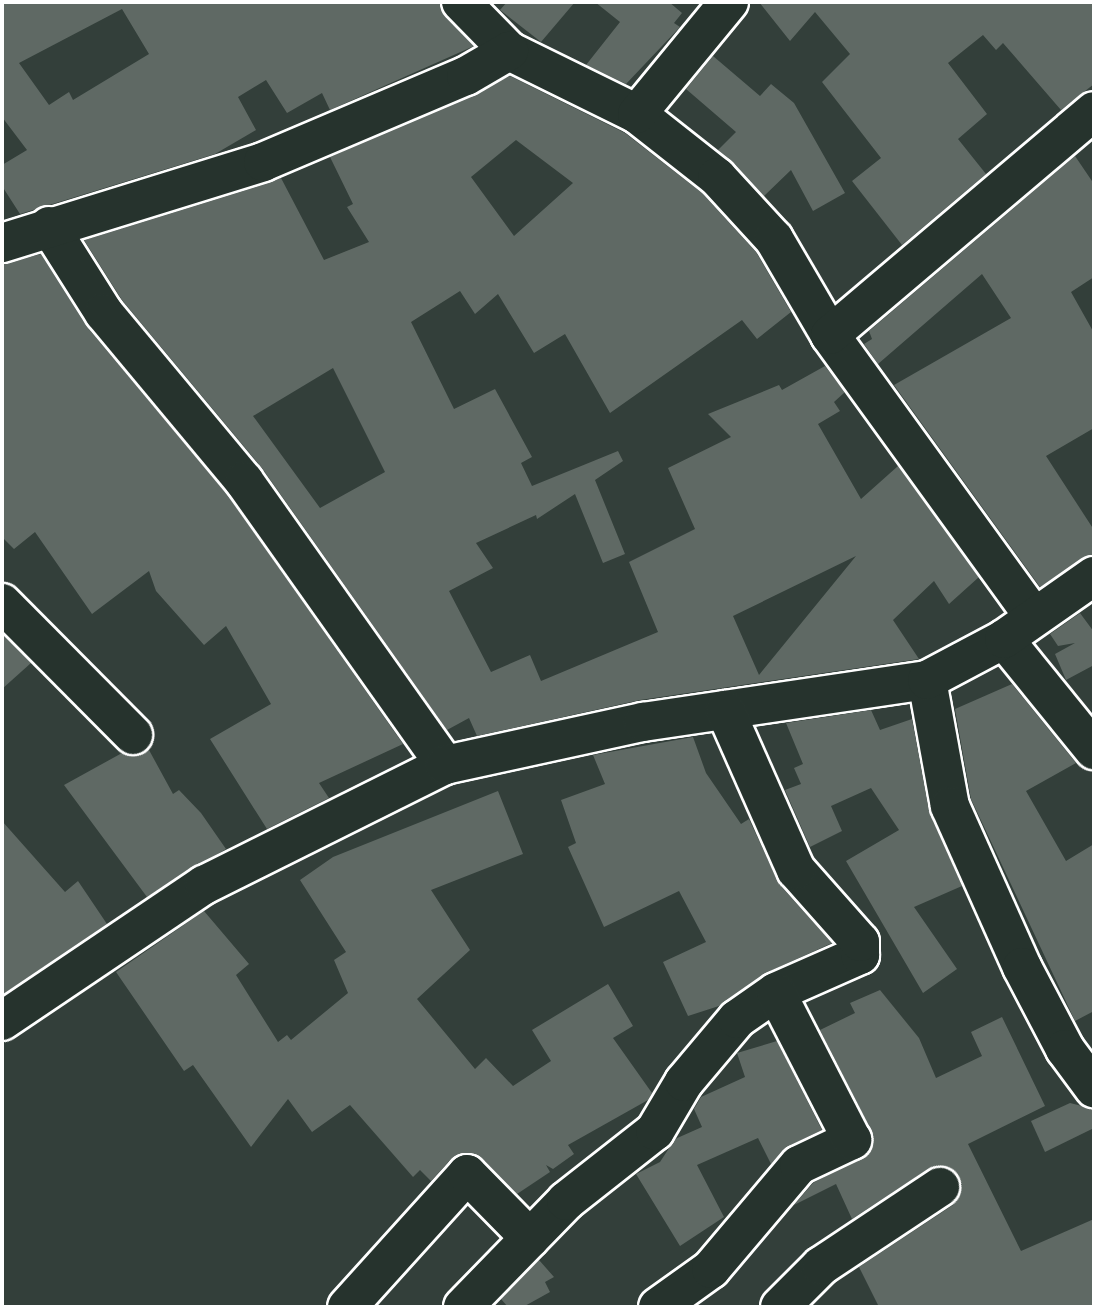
<!DOCTYPE html>
<style>
body{margin:0}
#map{position:relative;width:1096px;height:1309px;overflow:hidden;background:#333f3a;font-family:Sriracha,sans-serif}
div>[style]{position:absolute}
[style*='--x']{left:calc(var(--x)*1px);top:calc(var(--y)*1px);width:calc(var(--w)*1px);rotate:calc(var(--a)*1deg)}
.building>*{inset:0;background:#5f6964}
.roads{filter:drop-shadow(2px 0 #fff) drop-shadow(-2px 0 #fff) drop-shadow(0 2px #fff) drop-shadow(0 -2px #fff)}
.minor>*{height:38px;margin:-19px;padding:0 19px;transform-origin:19px;border-radius:19px;background:#26332d}
span{translate:-50% -50%;white-space:nowrap;text-align:center;line-height:1.15;-webkit-text-stroke:7px #26332d;paint-order:stroke}
.frame{position:absolute;inset:0;border:4px solid #fff;pointer-events:none}
</style>
<div id="map">
<div class="building">
<div style="clip-path:polygon(evenodd,2px 2px,440px 2px,445px 17px,474px 46px,330px 110px,322px 93px,287px 113px,266px 80px,238px 97px,256px 130px,215px 154px,20px 214px,2px 186px,2px 165px,27px 150px,2px 117px,2px 2px,122px 9px,149px 54px,73px 100px,69px 92px,49px 105px,19px 63px,122px 9px)"></div>
<div style="clip-path:polygon(507px 2px,575px 2px,541px 42px,500px 10px)"></div>
<div style="clip-path:polygon(595px 2px,669px 2px,682px 13px,674px 23px,680px 27px,626px 84px,586px 65px,620px 22px)"></div>
<div style="clip-path:polygon(759px 2px,1094px 2px,1094px 84px,1061px 110px,1003px 43px,996px 50px,983px 35px,948px 63px,987px 114px,958px 139px,986px 174px,902px 245px,852px 181px,881px 158px,822px 82px,850px 54px,815px 12px,790px 41px)"></div>
<div style="clip-path:polygon(713px 56px,760px 96px,771px 84px,794px 103px,845px 193px,813px 211px,791px 170px,764px 196px,718px 150px,736px 132px,686px 89px)"></div>
<div style="clip-path:polygon(evenodd,510px 76px,625px 133px,702px 193px,756px 252px,791px 312px,757px 339px,742px 320px,610px 413px,565px 334px,534px 353px,498px 294px,475px 314px,460px 291px,411px 322px,454px 409px,495px 389px,532px 457px,521px 463px,532px 486px,618px 451px,623px 461px,595px 480px,625px 554px,603px 563px,575px 494px,537px 519px,536px 515px,476px 543px,493px 568px,449px 591px,491px 672px,530px 655px,541px 681px,658px 632px,629px 562px,695px 529px,668px 468px,731px 437px,708px 414px,779px 385px,782px 390px,825px 366px,845px 392px,834px 402px,840px 411px,818px 424px,861px 499px,898px 466px,979px 577px,949px 604px,934px 581px,893px 620px,919px 659px,640px 700px,477px 736px,469px 718px,447px 730px,262px 468px,122px 300px,84px 240px,281px 178px,324px 260px,369px 242px,347px 207px,353px 204px,330px 157px,510px 76px,516px 140px,573px 183px,514px 236px,471px 177px,516px 140px,510px 76px,333px 368px,385px 472px,320px 508px,253px 416px,333px 368px,510px 76px,856px 556px,759px 675px,733px 616px,856px 556px)"></div>
<div style="clip-path:polygon(1075px 156px,1094px 184px,1094px 277px,1071px 292px,1094px 333px,1094px 428px,1046px 456px,1094px 530px,1094px 555px,1040px 587px,894px 385px,1011px 318px,982px 274px,878px 364px,864px 344px,872px 339px,869px 331px)"></div>
<div style="clip-path:polygon(41px 254px,87px 327px,227px 494px,403px 744px,319px 783px,329px 798px,267px 829px,210px 739px,271px 704px,226px 626px,204px 645px,156px 591px,149px 571px,92px 614px,35px 532px,14px 549px,2px 537px,2px 264px)"></div>
<div style="clip-path:polygon(1080px 613px,1094px 632px,1094px 665px,1066px 680px,1055px 654px,1075px 643px,1058px 646px,1050px 634px)"></div>
<div style="clip-path:polygon(2px 634px,31px 663px,2px 689px)"></div>
<div style="clip-path:polygon(1012px 684px,1076px 763px,1026px 791px,1066px 861px,1094px 844px,1094px 1011px,1075px 1021px,971px 799px,955px 709px)"></div>
<div style="clip-path:polygon(871px 710px,880px 730px,912px 719px,929px 810px,962px 886px,914px 907px,957px 969px,923px 993px,846px 861px,899px 830px,871px 788px,831px 806px,842px 831px,810px 847px,785px 790px,801px 784px,794px 768px,803px 764px,786px 723px)"></div>
<div style="clip-path:polygon(693px 737px,706px 773px,741px 824px,749px 819px,779px 884px,832px 943px,766px 973px,719px 1006px,688px 1016px,663px 962px,706px 942px,679px 891px,604px 927px,568px 847px,576px 843px,561px 800px,605px 784px,593px 755px)"></div>
<div style="clip-path:polygon(149px 750px,173px 794px,179px 790px,201px 813px,226px 849px,147px 897px,64px 785px,122px 753px,138px 756px)"></div>
<div style="clip-path:polygon(498px 791px,523px 854px,431px 890px,470px 950px,417px 999px,475px 1069px,486px 1058px,513px 1086px,551px 1061px,532px 1030px,608px 984px,633px 1026px,613px 1038px,652px 1093px,648px 1100px,568px 1145px,574px 1154px,553px 1169px,546px 1165px,550px 1172px,517px 1194px,472px 1153px,451px 1159px,431px 1181px,420px 1170px,413px 1177px,350px 1105px,312px 1132px,288px 1099px,251px 1147px,193px 1065px,184px 1071px,116px 972px,204px 911px,249px 964px,236px 975px,278px 1042px,287px 1035px,291px 1040px,348px 993px,334px 960px,346px 952px,300px 880px,333px 857px)"></div>
<div style="clip-path:polygon(2px 821px,65px 892px,78px 881px,107px 924px,2px 995px)"></div>
<div style="clip-path:polygon(880px 990px,919px 1038px,936px 1078px,982px 1056px,971px 1032px,1002px 1017px,1045px 1106px,968px 1144px,1021px 1251px,1094px 1219px,1094px 1307px,879px 1307px,859px 1267px,953px 1205px,962px 1185px,949px 1167px,928px 1169px,852px 1219px,836px 1184px,794px 1205px,813px 1183px,870px 1152px,871px 1130px,820px 1030px,855px 1013px,850px 1003px)"></div>
<div style="clip-path:polygon(777px 1041px,822px 1130px,789px 1146px,771px 1164px,758px 1138px,697px 1165px,724px 1217px,680px 1246px,636px 1174px,660px 1162px,675px 1139px,702px 1127px,694px 1109px,701px 1097px,745px 1077px,737px 1053px)"></div>
<div style="clip-path:polygon(1070px 1103px,1094px 1109px,1094px 1128px,1045px 1152px,1031px 1121px)"></div>
<div style="clip-path:polygon(539px 1260px,554px 1277px,545px 1282px,550px 1292px,523px 1307px,508px 1307px,501px 1299px)"></div>
</div>
<div class="roads">
<div class="minor">
<div style="--x:461;--y:2;--w:69;--a:45.6"></div>
<div style="--x:509;--y:51;--w:143;--a:26.2"></div>
<div style="--x:637;--y:114;--w:102;--a:38.2"></div>
<div style="--x:717;--y:177;--w:84;--a:47.4"></div>
<div style="--x:774;--y:239;--w:111;--a:59.7"></div>
<div style="--x:830;--y:335;--w:346;--a:54.1"></div>
<div style="--x:637;--y:114;--w:145;--a:-50.6"></div>
<div style="--x:49;--y:226;--w:103;--a:57.7"></div>
<div style="--x:104;--y:313;--w:219;--a:50.2"></div>
<div style="--x:244;--y:481;--w:348;--a:54.7"></div>
<div style="--x:2;--y:243;--w:273;--a:-17.2"></div>
<div style="--x:263;--y:162;--w:220;--a:-23"></div>
<div style="--x:466;--y:76;--w:50;--a:-30.2"></div>
<div style="--x:830;--y:335;--w:346;--a:-40.3"></div>
<div style="--x:2;--y:603;--w:186;--a:45.2"></div>
<div style="--x:1004;--y:639;--w:143;--a:51"></div>
<div style="--x:927;--y:680;--w:128;--a:79.7"></div>
<div style="--x:950;--y:806;--w:176;--a:65.9"></div>
<div style="--x:1022;--y:967;--w:93;--a:62.3"></div>
<div style="--x:1065;--y:1049;--w:49;--a:53.4"></div>
<div style="--x:2;--y:1021;--w:244;--a:-34"></div>
<div style="--x:204;--y:885;--w:269;--a:-26.5"></div>
<div style="--x:445;--y:765;--w:203;--a:-12.3"></div>
<div style="--x:643;--y:722;--w:287;--a:-8.4"></div>
<div style="--x:927;--y:680;--w:87;--a:-28"></div>
<div style="--x:1004;--y:639;--w:110;--a:-35"></div>
<div style="--x:347;--y:1307;--w:179;--a:-47.9"></div>
<div style="--x:467;--y:1174;--w:90;--a:45.5"></div>
<div style="--x:463;--y:1307;--w:148;--a:-45.8"></div>
<div style="--x:566;--y:1201;--w:113;--a:-38.2"></div>
<div style="--x:655;--y:1131;--w:57;--a:-59.4"></div>
<div style="--x:684;--y:1082;--w:82;--a:-49.9"></div>
<div style="--x:737;--y:1019;--w:47;--a:-34.7"></div>
<div style="--x:776;--y:992;--w:92;--a:-23.8"></div>
<div style="--x:860;--y:955;--w:13;--a:-90"></div>
<div style="--x:860;--y:942;--w:96;--a:-131.6"></div>
<div style="--x:796;--y:870;--w:175;--a:-113.9"></div>
<div style="--x:658;--y:1307;--w:65;--a:-35.6"></div>
<div style="--x:711;--y:1269;--w:136;--a:-49.8"></div>
<div style="--x:799;--y:1165;--w:59;--a:-25.3"></div>
<div style="--x:852;--y:1140;--w:166;--a:-117.2"></div>
<div style="--x:780;--y:1307;--w:58;--a:-45"></div>
<div style="--x:821;--y:1266;--w:143;--a:-33.6"></div>
</div>
</div>
<div class="frame"></div>
</div>
